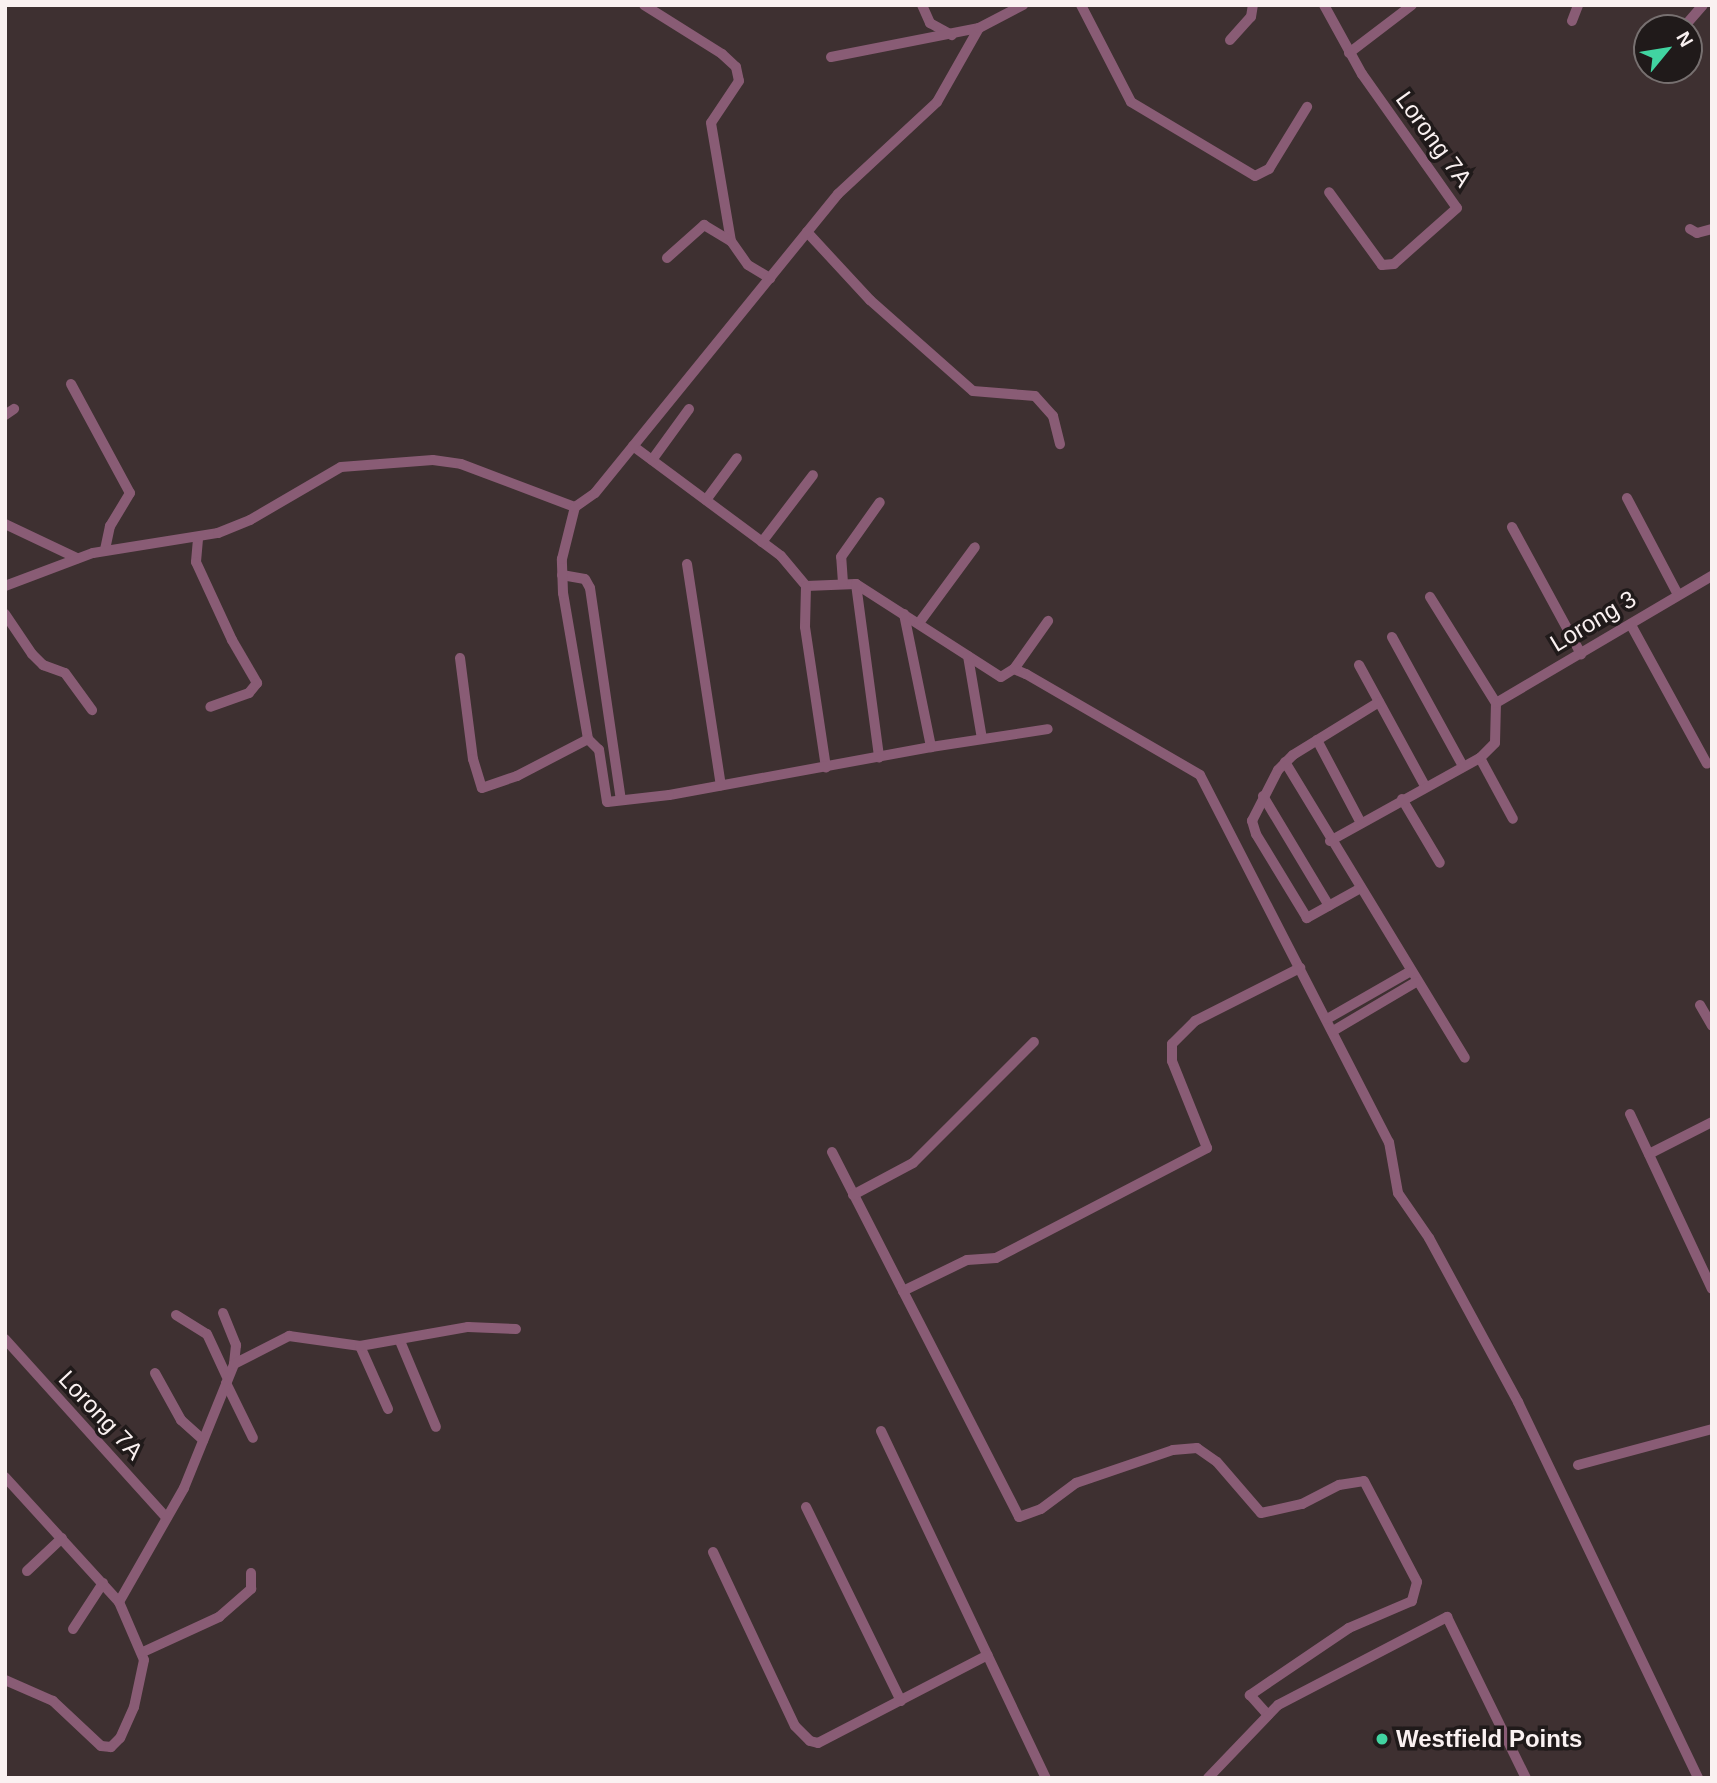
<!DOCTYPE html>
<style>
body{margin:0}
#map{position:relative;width:1717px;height:1783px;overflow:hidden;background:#3e3031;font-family:Helvetica,sans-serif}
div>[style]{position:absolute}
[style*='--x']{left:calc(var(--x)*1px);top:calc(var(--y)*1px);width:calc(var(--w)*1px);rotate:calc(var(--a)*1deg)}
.minor>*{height:10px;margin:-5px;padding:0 5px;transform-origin:5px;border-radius:5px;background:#895c75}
.dots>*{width:19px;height:19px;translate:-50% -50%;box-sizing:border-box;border:4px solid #201a1a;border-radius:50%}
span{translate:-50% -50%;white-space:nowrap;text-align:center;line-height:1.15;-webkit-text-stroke:7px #201a1a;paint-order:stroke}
.street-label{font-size:24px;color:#faf1f1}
.poi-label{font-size:24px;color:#faf1f1;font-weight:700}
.left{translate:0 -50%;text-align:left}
.frame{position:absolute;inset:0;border:7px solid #faf1f1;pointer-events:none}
.north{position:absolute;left:1633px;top:14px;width:70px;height:70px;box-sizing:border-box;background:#201a1a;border:2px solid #777070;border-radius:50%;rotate:60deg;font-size:19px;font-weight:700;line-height:28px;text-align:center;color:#faf1f1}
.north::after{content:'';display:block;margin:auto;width:24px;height:32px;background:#41d4a1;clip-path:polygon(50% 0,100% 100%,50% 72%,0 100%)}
</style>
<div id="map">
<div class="minor">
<div style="--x:644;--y:5;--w:92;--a:32.1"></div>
<div style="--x:722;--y:54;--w:19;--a:43"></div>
<div style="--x:736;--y:67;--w:14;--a:78"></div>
<div style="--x:739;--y:81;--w:50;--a:123.7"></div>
<div style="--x:711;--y:123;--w:120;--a:80.4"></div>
<div style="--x:922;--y:5;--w:20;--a:66"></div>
<div style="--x:930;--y:23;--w:25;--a:29"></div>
<div style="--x:1081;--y:5;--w:109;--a:62.7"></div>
<div style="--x:1131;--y:102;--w:144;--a:30.8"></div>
<div style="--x:1255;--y:176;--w:16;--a:-27"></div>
<div style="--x:1269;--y:169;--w:73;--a:-58.5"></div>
<div style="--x:1324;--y:5;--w:79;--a:61.2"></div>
<div style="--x:1362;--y:74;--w:164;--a:54.7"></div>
<div style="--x:1457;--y:208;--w:84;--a:138.4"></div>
<div style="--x:1394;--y:264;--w:12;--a:175"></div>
<div style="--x:1382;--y:265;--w:90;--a:-126"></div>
<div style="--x:1572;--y:21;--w:17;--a:-69"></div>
<div style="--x:1683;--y:28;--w:30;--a:-49"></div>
<div style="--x:1230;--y:40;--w:31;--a:-48"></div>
<div style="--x:1251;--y:17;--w:12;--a:-81"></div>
<div style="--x:1349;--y:53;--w:79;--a:-37.3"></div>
<div style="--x:831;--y:57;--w:151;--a:-11.1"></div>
<div style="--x:1690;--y:229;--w:8;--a:30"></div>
<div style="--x:1697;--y:233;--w:16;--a:-15"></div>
<div style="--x:807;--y:232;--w:93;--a:47.2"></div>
<div style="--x:870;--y:300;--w:137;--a:41.5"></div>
<div style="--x:973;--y:391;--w:62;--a:4.6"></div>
<div style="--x:1035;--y:396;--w:27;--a:48"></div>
<div style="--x:1053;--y:416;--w:29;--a:76"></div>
<div style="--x:667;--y:258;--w:50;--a:-41.7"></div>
<div style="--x:704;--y:225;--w:31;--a:31"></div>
<div style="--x:731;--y:241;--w:29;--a:55"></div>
<div style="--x:748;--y:265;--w:26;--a:31"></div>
<div style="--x:71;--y:384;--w:124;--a:61.6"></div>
<div style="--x:130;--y:493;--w:39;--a:121"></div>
<div style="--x:110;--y:526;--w:25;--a:102"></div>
<div style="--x:5;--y:415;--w:11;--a:-34"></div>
<div style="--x:633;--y:446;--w:184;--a:36.6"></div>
<div style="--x:781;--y:556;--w:39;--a:50"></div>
<div style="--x:806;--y:586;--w:50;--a:-2.3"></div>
<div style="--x:856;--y:584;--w:172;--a:32.7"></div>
<div style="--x:1001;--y:677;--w:15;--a:-32"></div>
<div style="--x:1014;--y:669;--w:13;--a:23"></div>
<div style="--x:1026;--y:674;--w:201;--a:30.1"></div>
<div style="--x:1200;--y:775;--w:413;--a:62.8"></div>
<div style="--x:1389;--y:1142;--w:52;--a:80"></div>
<div style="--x:1398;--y:1193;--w:55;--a:55.4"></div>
<div style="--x:1429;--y:1238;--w:187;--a:61.5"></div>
<div style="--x:1518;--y:1402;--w:417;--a:64.4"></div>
<div style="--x:652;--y:460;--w:63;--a:-54"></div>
<div style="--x:1627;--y:498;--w:107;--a:62.2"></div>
<div style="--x:706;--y:500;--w:52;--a:-53.6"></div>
<div style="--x:5;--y:524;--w:80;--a:25.3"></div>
<div style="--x:1512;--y:527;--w:145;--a:61.5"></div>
<div style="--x:198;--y:539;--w:23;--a:95"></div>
<div style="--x:196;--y:562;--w:86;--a:65.2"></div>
<div style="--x:232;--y:640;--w:50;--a:59.8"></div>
<div style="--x:257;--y:683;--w:13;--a:129"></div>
<div style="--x:249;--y:693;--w:41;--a:160.3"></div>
<div style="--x:762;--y:542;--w:84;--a:-52.7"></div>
<div style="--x:687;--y:564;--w:224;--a:81.3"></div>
<div style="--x:562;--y:575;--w:23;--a:10"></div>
<div style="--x:585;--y:579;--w:10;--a:61"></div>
<div style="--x:590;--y:588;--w:214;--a:81.7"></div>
<div style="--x:843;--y:583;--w:26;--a:-94"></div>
<div style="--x:841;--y:557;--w:67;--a:-54.7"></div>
<div style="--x:856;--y:584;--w:175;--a:82.4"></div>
<div style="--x:5;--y:586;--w:94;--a:-20.6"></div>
<div style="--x:93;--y:553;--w:127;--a:-9.1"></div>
<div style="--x:218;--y:533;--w:35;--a:-22"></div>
<div style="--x:250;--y:520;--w:105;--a:-30.2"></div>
<div style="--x:341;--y:467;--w:92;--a:-4.4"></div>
<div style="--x:433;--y:460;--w:28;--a:8"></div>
<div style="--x:461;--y:464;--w:122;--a:20.7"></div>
<div style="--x:806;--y:586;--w:41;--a:91.4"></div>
<div style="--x:805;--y:627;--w:142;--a:81.5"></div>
<div style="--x:5;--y:614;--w:48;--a:56"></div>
<div style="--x:32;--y:654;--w:16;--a:45"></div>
<div style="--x:43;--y:665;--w:23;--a:20"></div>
<div style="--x:65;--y:673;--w:46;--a:53.9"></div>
<div style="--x:904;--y:614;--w:136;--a:78.5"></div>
<div style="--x:931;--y:747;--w:266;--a:169.6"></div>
<div style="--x:669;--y:795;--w:62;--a:173.6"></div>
<div style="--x:607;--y:802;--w:53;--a:-98.7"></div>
<div style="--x:599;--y:750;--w:16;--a:-135"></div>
<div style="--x:588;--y:739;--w:148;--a:-99.7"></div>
<div style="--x:563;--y:593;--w:34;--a:-92"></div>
<div style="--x:562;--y:559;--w:54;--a:-76"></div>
<div style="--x:575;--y:507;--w:24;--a:-35"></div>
<div style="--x:595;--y:493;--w:385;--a:-50.9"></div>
<div style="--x:838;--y:194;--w:135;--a:-42.9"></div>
<div style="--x:937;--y:102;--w:85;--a:-60.4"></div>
<div style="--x:979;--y:28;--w:50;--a:-27.6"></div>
<div style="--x:919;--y:623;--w:94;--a:-53.6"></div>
<div style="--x:1631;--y:625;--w:158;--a:61.3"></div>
<div style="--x:1392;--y:637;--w:147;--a:61.2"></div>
<div style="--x:968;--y:656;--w:84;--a:80.4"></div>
<div style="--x:460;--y:658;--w:102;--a:82.7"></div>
<div style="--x:473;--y:759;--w:30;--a:73"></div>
<div style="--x:482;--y:788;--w:37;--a:-19"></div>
<div style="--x:517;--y:776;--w:80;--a:-27.5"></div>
<div style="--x:1359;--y:665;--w:138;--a:61.4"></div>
<div style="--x:1014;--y:669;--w:59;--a:-54.7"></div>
<div style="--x:1496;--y:703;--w:251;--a:-30.5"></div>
<div style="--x:1317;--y:740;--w:94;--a:62.1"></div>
<div style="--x:931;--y:747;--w:118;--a:-8.7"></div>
<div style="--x:1480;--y:758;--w:69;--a:61.6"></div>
<div style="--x:1285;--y:762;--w:346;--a:58.7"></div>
<div style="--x:1263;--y:796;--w:128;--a:59"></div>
<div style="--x:1402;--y:799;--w:74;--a:59.3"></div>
<div style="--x:1330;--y:841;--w:171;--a:-29"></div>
<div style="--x:1480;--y:758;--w:21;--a:-45"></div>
<div style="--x:1495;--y:743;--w:40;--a:-88.6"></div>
<div style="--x:1496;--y:703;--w:125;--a:-121.9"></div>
<div style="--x:1359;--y:889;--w:60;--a:150.9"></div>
<div style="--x:1307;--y:918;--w:98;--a:-121.3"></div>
<div style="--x:1256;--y:834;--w:14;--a:-107"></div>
<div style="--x:1252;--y:821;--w:57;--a:-63"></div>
<div style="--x:1278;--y:770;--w:21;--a:-45"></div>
<div style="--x:1293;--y:755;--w:101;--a:-31.6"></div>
<div style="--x:1700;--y:1005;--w:24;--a:60"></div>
<div style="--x:1327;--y:1019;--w:95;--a:-29.8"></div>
<div style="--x:1333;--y:1031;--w:96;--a:-30.6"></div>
<div style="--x:1630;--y:1114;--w:193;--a:64.9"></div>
<div style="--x:832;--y:1152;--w:156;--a:62.9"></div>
<div style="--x:903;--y:1291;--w:71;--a:-25.8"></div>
<div style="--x:967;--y:1260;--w:29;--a:-4"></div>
<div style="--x:996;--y:1258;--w:238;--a:-27.5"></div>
<div style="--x:1207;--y:1148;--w:94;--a:-111.9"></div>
<div style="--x:1172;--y:1061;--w:17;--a:-90"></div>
<div style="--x:1172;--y:1044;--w:33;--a:-45"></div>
<div style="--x:1195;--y:1021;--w:118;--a:-26.8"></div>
<div style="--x:1649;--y:1154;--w:71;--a:-26.9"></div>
<div style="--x:853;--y:1195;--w:68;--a:-28.1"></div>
<div style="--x:913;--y:1163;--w:171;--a:-45"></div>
<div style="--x:903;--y:1291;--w:254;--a:62.8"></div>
<div style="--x:1019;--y:1517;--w:23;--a:-20"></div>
<div style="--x:1041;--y:1509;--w:44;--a:-36.6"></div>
<div style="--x:1076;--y:1483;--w:102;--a:-18.8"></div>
<div style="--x:1173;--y:1450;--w:24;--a:-5"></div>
<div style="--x:1197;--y:1448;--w:24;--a:35"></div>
<div style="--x:1217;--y:1462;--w:67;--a:49.2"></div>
<div style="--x:1261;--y:1513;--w:42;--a:-12.4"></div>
<div style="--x:1302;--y:1504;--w:42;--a:-27.2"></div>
<div style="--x:1339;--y:1485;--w:25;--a:-9"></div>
<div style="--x:1364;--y:1481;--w:114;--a:62.3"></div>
<div style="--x:1417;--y:1582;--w:20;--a:105"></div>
<div style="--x:1412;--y:1601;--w:69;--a:156.8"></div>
<div style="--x:1349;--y:1628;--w:120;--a:145.9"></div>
<div style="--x:1250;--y:1695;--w:27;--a:48"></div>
<div style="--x:223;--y:1313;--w:35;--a:68"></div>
<div style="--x:236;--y:1345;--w:19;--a:96"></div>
<div style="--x:176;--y:1315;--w:36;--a:32"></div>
<div style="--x:207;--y:1334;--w:47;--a:65.1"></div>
<div style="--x:5;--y:1339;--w:241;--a:47.9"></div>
<div style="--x:400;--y:1341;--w:93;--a:67.3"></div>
<div style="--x:360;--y:1346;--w:69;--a:66"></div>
<div style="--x:155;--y:1373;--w:54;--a:61"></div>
<div style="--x:181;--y:1420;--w:30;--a:42"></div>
<div style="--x:226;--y:1383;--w:61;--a:63.9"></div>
<div style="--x:881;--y:1431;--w:384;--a:64.6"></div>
<div style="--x:1578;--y:1465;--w:139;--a:-15"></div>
<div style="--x:5;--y:1477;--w:169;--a:47.6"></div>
<div style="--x:119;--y:1602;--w:63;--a:66.7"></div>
<div style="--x:144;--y:1660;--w:48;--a:102"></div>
<div style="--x:134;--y:1707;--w:34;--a:114"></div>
<div style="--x:120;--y:1738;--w:13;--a:135"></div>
<div style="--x:111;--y:1747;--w:10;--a:-174"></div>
<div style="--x:101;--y:1746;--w:66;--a:-136.8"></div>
<div style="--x:53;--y:1701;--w:52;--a:-156.4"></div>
<div style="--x:806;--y:1507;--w:216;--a:63.9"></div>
<div style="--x:713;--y:1552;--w:192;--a:64.8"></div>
<div style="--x:795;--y:1726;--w:21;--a:45"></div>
<div style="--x:810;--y:1741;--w:8;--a:14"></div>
<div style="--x:818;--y:1743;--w:191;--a:-27.4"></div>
<div style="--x:27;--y:1571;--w:48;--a:-43.3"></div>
<div style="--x:119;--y:1602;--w:131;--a:-60.3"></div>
<div style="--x:184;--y:1488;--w:134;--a:-68"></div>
<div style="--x:234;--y:1364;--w:62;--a:-27"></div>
<div style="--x:289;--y:1336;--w:72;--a:8"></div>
<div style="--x:360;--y:1346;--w:110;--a:-10"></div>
<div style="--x:468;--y:1327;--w:48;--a:2.4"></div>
<div style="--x:73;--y:1629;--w:55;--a:-56.9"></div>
<div style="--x:143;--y:1652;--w:84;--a:-24.7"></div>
<div style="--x:219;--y:1617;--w:43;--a:-41.2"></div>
<div style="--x:251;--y:1589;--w:16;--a:-90"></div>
<div style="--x:1208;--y:1778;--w:101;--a:-46.2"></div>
<div style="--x:1278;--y:1705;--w:191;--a:-27.5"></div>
<div style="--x:1447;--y:1617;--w:179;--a:63.9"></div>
</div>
<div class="dots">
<div style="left:1382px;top:1739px;background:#41d4a1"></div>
</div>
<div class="street-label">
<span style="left:1434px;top:139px;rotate:54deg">Lorong 7A</span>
<span style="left:1593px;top:621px;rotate:-31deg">Lorong 3</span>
<span style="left:101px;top:1415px;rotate:47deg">Lorong 7A</span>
</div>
<div class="poi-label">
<span class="left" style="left:1396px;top:1739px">Westfield Points</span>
</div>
<div class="frame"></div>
<div class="north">N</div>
</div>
